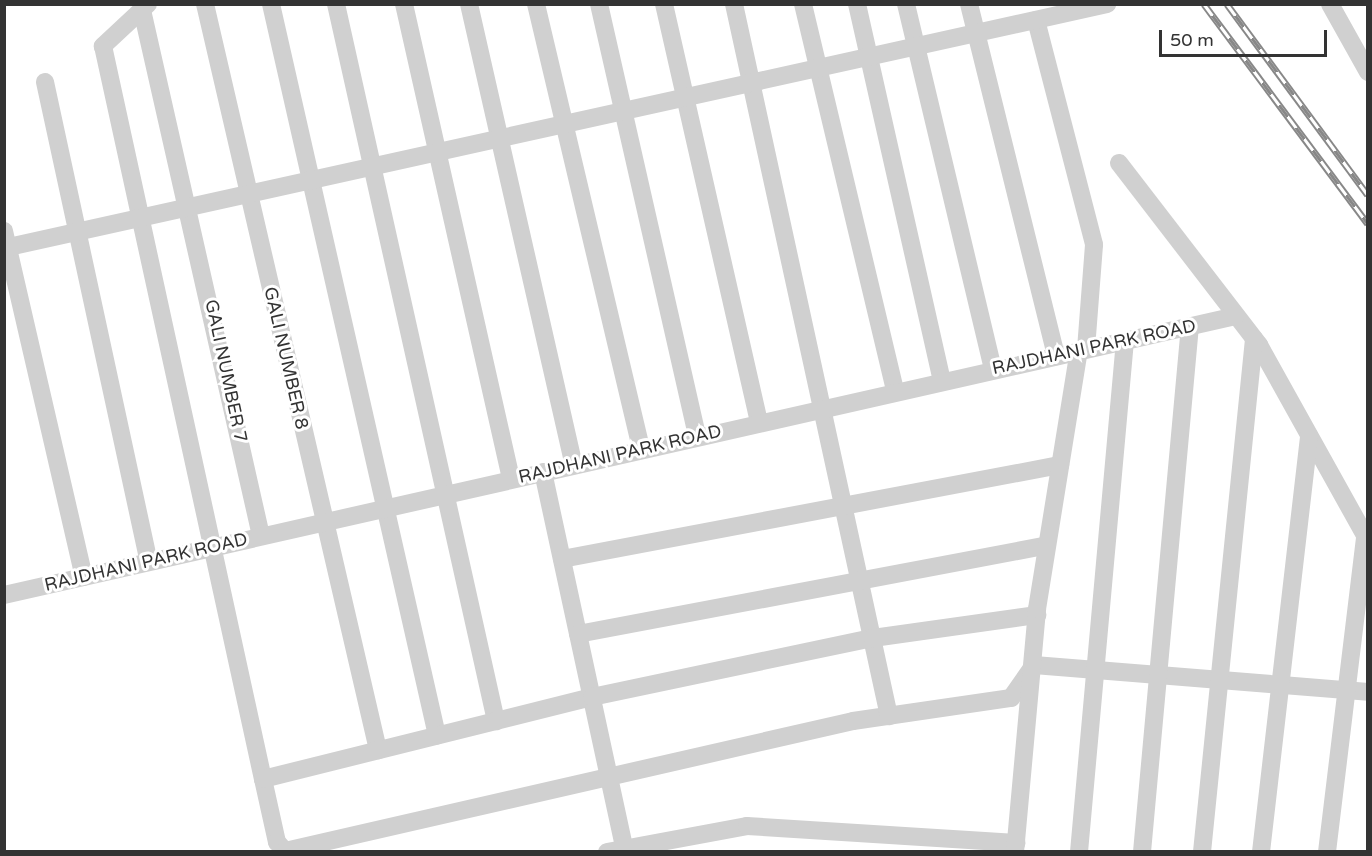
<!DOCTYPE html>
<style>
body{margin:0}
#map{position:relative;width:1372px;height:856px;overflow:hidden;background:#fff;font-family:"Varela Round",sans-serif}
div>[style]{position:absolute}
[style*='--x']{left:calc(var(--x)*1px);top:calc(var(--y)*1px);width:calc(var(--w)*1px);rotate:calc(var(--a)*1deg)}
.street>*{height:18px;margin:-9px;padding:0 9px;transform-origin:9px;border-radius:9px;background:#d0d0d0}
.rail>*{height:7px;margin-top:-3.5px;transform-origin:0;background:repeating-linear-gradient(90deg,#fff 0 14px,#888 0 28px);box-sizing:border-box;border-block:2px solid #888}
span{translate:-50% -50%;white-space:nowrap;text-align:center;line-height:1.15;-webkit-text-stroke:6px #fff;paint-order:stroke}
.street-label{font-size:18px;color:#333}
.frame{position:absolute;inset:0;border:6px solid #333;pointer-events:none}
.scale{position:absolute;left:1159px;top:30px;width:168px;height:27px;box-sizing:border-box;border:3px solid #333;border-top:0;padding-left:8px;font-size:18px;line-height:21px;white-space:nowrap;color:#333;-webkit-text-stroke:4px #fff;paint-order:stroke}
</style>
<div id="map">
<div class="street">
<div style="--x:148;--y:4;--w:62;--a:137"></div>
<div style="--x:103;--y:46;--w:750;--a:77.69"></div>
<div style="--x:263;--y:779;--w:65;--a:77.5"></div>
<div style="--x:277;--y:842;--w:12;--a:48"></div>
<div style="--x:285;--y:851;--w:583;--a:-12.89"></div>
<div style="--x:853;--y:721;--w:160;--a:-8.3"></div>
<div style="--x:1011;--y:698;--w:40;--a:-55.1"></div>
<div style="--x:1034;--y:665;--w:335;--a:4.6"></div>
<div style="--x:205;--y:4;--w:766;--a:76.94"></div>
<div style="--x:271;--y:4;--w:750;--a:77.21"></div>
<div style="--x:336;--y:4;--w:735;--a:77.42"></div>
<div style="--x:404;--y:4;--w:487;--a:77.3"></div>
<div style="--x:469;--y:4;--w:473;--a:77.2"></div>
<div style="--x:536;--y:4;--w:457;--a:76.7"></div>
<div style="--x:599;--y:4;--w:443;--a:77.2"></div>
<div style="--x:664;--y:4;--w:429;--a:77.2"></div>
<div style="--x:734;--y:4;--w:729;--a:77.72"></div>
<div style="--x:803;--y:4;--w:398;--a:76.6"></div>
<div style="--x:857;--y:4;--w:386;--a:77.3"></div>
<div style="--x:906;--y:4;--w:376;--a:76.6"></div>
<div style="--x:969;--y:4;--w:363;--a:76.1"></div>
<div style="--x:1330;--y:4;--w:78;--a:60.8"></div>
<div style="--x:142;--y:10;--w:539;--a:77.25"></div>
<div style="--x:1036;--y:20;--w:232;--a:75.5"></div>
<div style="--x:1094;--y:245;--w:104;--a:94.4"></div>
<div style="--x:45;--y:82;--w:490;--a:77.8"></div>
<div style="--x:1119;--y:163;--w:230;--a:52.4"></div>
<div style="--x:1259;--y:345;--w:224;--a:60.9"></div>
<div style="--x:4;--y:231;--w:355;--a:77"></div>
<div style="--x:4;--y:248;--w:1130;--a:-12.47"></div>
<div style="--x:543;--y:472;--w:389;--a:77.8"></div>
<div style="--x:562;--y:559;--w:507;--a:-10.69"></div>
<div style="--x:4;--y:595;--w:1263;--a:-12.76"></div>
<div style="--x:578;--y:634;--w:477;--a:-10.7"></div>
<div style="--x:263;--y:779;--w:339;--a:-14"></div>
<div style="--x:592;--y:697;--w:287;--a:-11.9"></div>
<div style="--x:873;--y:638;--w:166;--a:-8"></div>
<div style="--x:607;--y:852;--w:142;--a:-10.5"></div>
<div style="--x:747;--y:826;--w:270;--a:3.6"></div>
<div style="--x:1015;--y:852;--w:244;--a:-84.8"></div>
<div style="--x:1037;--y:609;--w:261;--a:-80.8"></div>
<div style="--x:1079;--y:852;--w:513;--a:-84.86"></div>
<div style="--x:1142;--y:852;--w:528;--a:-84.79"></div>
<div style="--x:1202;--y:852;--w:516;--a:-84.21"></div>
<div style="--x:1261;--y:852;--w:419;--a:-83.4"></div>
<div style="--x:1327;--y:852;--w:317;--a:-83.1"></div>
</div>
<div class="rail">
<div style="--x:1204;--y:4;--w:274;--a:53.3"></div>
<div style="--x:1227;--y:4;--w:237;--a:53.6"></div>
</div>
<div class="street-label">
<span style="left:1094px;top:347px;rotate:-12deg">RAJDHANI PARK ROAD</span>
<span style="left:286px;top:358px;rotate:77deg">GALI NUMBER 8</span>
<span style="left:226px;top:371px;rotate:78deg">GALI NUMBER 7</span>
<span style="left:620px;top:454px;rotate:-13deg">RAJDHANI PARK ROAD</span>
<span style="left:146px;top:562px;rotate:-13deg">RAJDHANI PARK ROAD</span>
</div>
<div class="frame"></div>
<div class="scale">50 m</div>
</div>
